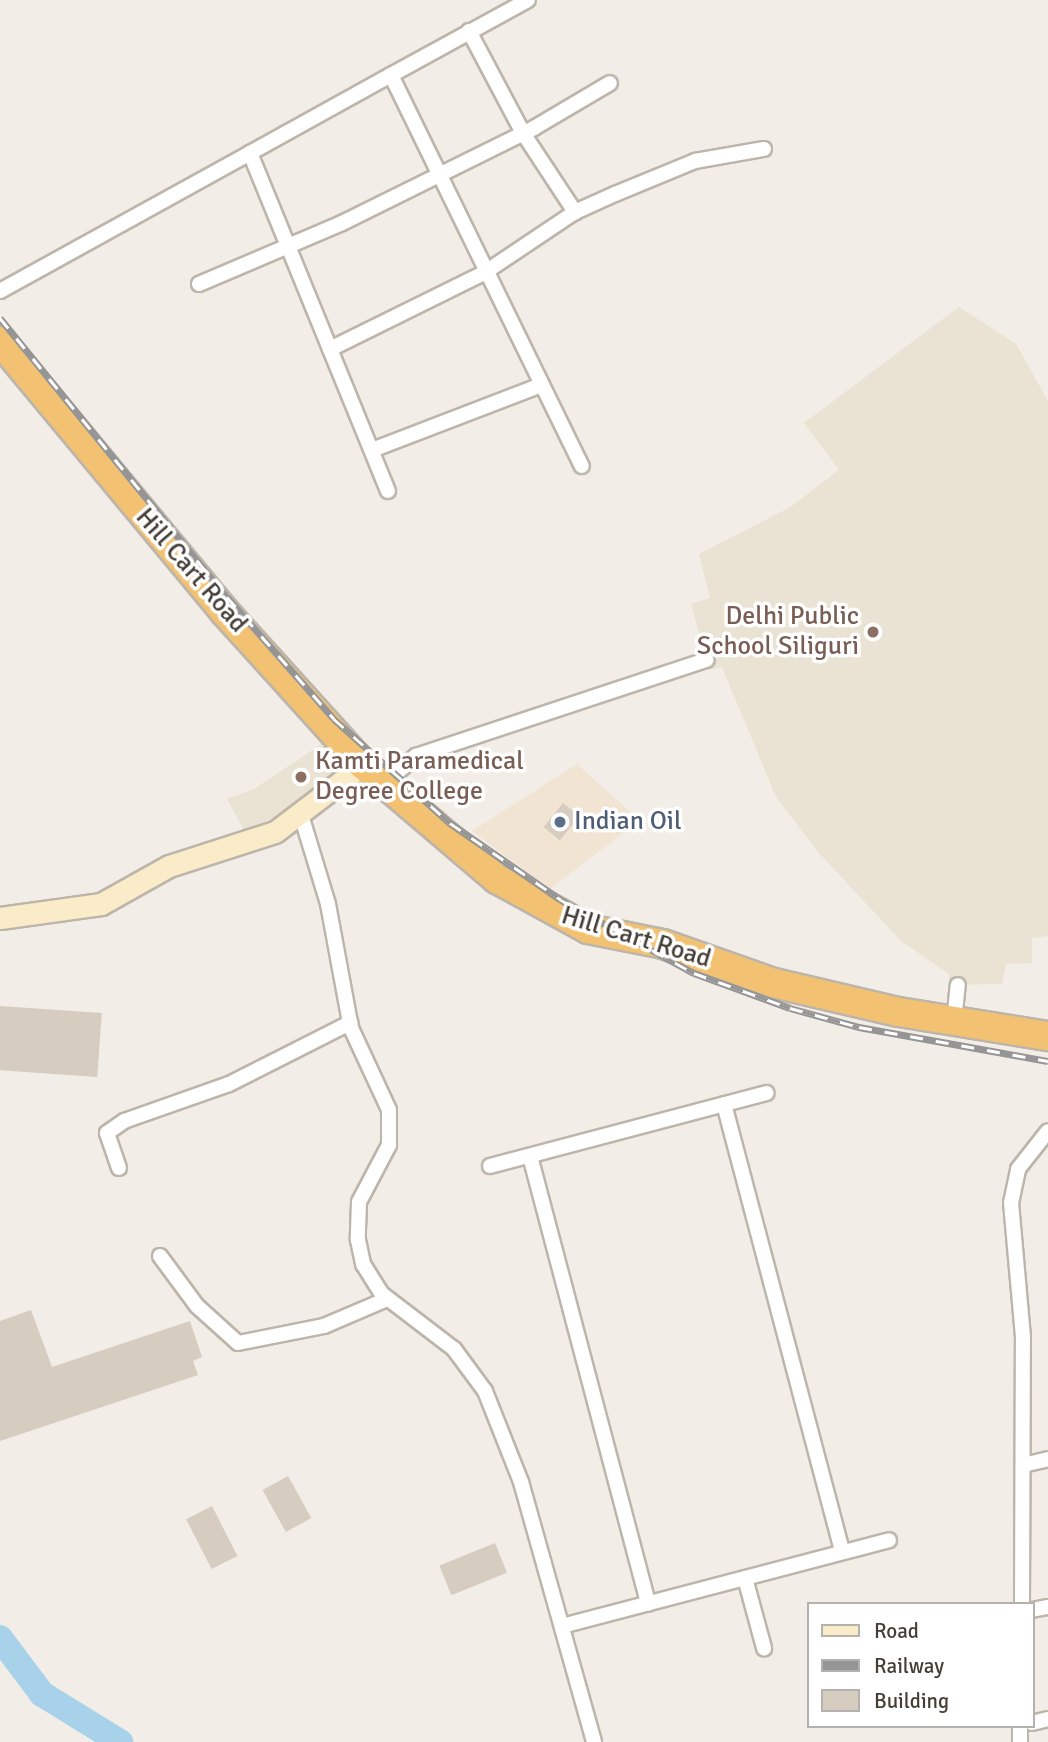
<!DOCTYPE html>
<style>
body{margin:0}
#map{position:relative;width:1048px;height:1742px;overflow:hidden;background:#f2eee7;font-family:Signika,sans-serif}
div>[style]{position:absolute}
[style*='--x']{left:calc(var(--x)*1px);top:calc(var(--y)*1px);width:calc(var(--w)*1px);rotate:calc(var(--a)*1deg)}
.commercial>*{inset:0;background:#f2e4d3}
.education>*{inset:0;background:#eae2d2}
.river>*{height:26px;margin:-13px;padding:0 13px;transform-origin:13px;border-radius:13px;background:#a8d2ea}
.building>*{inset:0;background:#d6ccc0;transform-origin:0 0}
.roads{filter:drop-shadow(2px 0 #bdb5aa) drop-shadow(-2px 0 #bdb5aa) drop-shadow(0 2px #bdb5aa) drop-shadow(0 -2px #bdb5aa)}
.street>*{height:14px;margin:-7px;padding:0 7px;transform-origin:7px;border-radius:7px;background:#fff}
.secondary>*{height:21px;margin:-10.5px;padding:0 10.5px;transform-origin:10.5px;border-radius:10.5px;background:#faecc9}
.highway>*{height:28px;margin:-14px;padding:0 14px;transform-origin:14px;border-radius:14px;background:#f2c272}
.rail>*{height:7px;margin-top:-3.5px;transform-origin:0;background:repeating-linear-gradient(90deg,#fff 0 13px,#959595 0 26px);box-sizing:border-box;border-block:2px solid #959595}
.dots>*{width:19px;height:19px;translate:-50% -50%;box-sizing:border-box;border:4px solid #fff;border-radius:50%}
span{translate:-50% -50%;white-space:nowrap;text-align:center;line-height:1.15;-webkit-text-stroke:7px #fff;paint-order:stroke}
.street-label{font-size:26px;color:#443e36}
.education-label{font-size:26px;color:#785e54}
.right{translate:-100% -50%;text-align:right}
.left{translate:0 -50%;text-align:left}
.service-label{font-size:26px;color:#4e5e75}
.legend{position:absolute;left:807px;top:1602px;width:228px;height:126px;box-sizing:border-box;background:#fff;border:2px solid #b4b2af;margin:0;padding:9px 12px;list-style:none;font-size:21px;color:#443e36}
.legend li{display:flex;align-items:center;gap:14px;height:35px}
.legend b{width:35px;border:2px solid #b4b2af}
</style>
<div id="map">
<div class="commercial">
<div style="clip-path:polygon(577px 764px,636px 817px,631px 827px,550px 889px,472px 831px)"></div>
</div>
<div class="education">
<div style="clip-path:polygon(959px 307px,1016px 344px,1048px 401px,1048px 936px,1032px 938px,1032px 963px,1006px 964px,1002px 984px,949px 985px,949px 974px,901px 941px,818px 852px,776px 797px,722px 667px,709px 670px,691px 604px,710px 598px,699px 554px,789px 508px,839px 470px,804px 423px)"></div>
<div style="clip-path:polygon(323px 743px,346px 765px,289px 810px,245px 832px,227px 799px,254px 789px)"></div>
</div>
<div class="river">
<div style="--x:0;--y:1638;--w:70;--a:53.1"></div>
<div style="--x:42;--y:1694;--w:92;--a:31.6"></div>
</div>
<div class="building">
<div style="left:563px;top:803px;width:21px;height:31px;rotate:39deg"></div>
<div style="left:0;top:1006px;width:102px;height:64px;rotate:4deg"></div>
<div style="clip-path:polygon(31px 1310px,52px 1367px,190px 1321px,202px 1357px,193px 1361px,198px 1375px,0 1441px,0 1321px)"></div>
<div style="left:288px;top:1476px;width:48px;height:29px;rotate:61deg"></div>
<div style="left:212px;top:1506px;width:56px;height:29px;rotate:63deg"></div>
<div style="left:495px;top:1543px;width:32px;height:60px;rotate:68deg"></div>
</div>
<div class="roads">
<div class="street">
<div style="--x:469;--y:31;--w:115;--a:62.1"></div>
<div style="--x:523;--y:133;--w:95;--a:56.6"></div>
<div style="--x:391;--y:75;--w:156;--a:-28.7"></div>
<div style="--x:250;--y:153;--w:161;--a:-29"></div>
<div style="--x:391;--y:75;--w:435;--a:64"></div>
<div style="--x:199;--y:284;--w:155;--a:-23.1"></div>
<div style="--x:342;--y:223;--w:214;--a:-26.3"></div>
<div style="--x:534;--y:128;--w:88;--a:-30.6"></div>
<div style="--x:0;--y:291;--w:286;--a:-28.9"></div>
<div style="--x:250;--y:153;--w:365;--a:67.8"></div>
<div style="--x:330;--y:349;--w:172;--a:-26.3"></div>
<div style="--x:484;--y:273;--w:110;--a:-33.8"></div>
<div style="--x:575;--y:212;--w:44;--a:-24.2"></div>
<div style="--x:615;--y:194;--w:87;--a:-22.4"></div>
<div style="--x:695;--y:161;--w:70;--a:-9.9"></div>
<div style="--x:372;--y:450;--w:181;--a:-21"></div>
<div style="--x:384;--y:784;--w:43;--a:-41.2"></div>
<div style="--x:416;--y:756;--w:306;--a:-18.3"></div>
<div style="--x:301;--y:815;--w:93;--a:73.1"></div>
<div style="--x:328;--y:904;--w:126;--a:79.5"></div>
<div style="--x:351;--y:1028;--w:90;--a:65.1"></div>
<div style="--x:389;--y:1110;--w:35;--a:90"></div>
<div style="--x:389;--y:1145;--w:64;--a:117.8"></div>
<div style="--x:359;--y:1202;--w:38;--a:92"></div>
<div style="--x:358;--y:1240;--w:25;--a:78"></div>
<div style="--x:363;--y:1264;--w:36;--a:58"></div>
<div style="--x:382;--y:1294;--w:91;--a:37.4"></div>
<div style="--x:454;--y:1349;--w:52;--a:53.6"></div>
<div style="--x:485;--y:1391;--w:98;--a:68.4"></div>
<div style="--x:521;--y:1482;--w:270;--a:74.3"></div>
<div style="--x:954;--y:1021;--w:36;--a:-84"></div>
<div style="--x:724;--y:1104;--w:463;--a:75.2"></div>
<div style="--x:530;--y:1156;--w:463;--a:75.2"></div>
<div style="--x:490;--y:1166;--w:286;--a:-14.8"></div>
<div style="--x:119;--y:1168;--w:37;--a:-109"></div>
<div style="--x:107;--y:1133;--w:21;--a:-35"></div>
<div style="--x:124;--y:1121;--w:111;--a:-19.4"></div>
<div style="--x:229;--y:1084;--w:136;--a:-26.8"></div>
<div style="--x:160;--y:1256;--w:62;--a:53.5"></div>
<div style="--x:197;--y:1306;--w:55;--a:42.1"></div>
<div style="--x:238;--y:1343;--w:88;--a:-11.2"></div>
<div style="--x:324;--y:1326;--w:69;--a:-23.2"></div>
<div style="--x:1023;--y:1465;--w:26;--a:-13"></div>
<div style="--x:745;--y:1578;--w:73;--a:74.8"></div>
<div style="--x:1022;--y:1604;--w:267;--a:-89.8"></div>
<div style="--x:1023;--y:1337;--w:135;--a:-95.1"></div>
<div style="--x:1011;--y:1203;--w:35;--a:-78"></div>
<div style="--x:1018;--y:1169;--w:48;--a:-51.7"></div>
<div style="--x:1032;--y:1610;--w:16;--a:-11"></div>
<div style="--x:562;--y:1626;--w:338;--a:-14.7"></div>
<div style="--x:1032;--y:1723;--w:16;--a:-14"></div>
<div style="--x:1020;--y:1742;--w:16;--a:-90"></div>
</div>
<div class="secondary">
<div style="--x:0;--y:918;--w:102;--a:-7.9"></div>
<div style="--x:101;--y:904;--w:78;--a:-29.2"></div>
<div style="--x:169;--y:866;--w:111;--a:-17.8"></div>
<div style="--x:275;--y:832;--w:111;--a:-37.3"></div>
</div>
<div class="highway">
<div style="--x:0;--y:341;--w:351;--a:50.3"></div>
<div style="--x:224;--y:611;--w:207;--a:47.9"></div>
<div style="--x:363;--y:765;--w:176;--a:40.4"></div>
<div style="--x:497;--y:879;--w:104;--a:28.8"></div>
<div style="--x:588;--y:929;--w:76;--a:11.3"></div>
<div style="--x:663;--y:944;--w:118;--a:19.4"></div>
<div style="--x:774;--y:983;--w:128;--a:13.1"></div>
<div style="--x:899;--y:1012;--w:151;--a:9.2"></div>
</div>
</div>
<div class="rail">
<div style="--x:0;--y:318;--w:360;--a:50.9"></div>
<div style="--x:227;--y:597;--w:162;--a:48.7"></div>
<div style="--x:334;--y:719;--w:156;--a:41.9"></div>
<div style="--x:450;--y:823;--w:135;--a:34.7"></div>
<div style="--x:561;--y:900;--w:152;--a:28.8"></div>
<div style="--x:694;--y:973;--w:102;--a:20"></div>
<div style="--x:790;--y:1008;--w:72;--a:15.4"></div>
<div style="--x:859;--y:1027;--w:192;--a:10.2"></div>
</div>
<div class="dots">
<div style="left:873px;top:632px;background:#8d6e63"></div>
<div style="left:301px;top:777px;background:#8d6e63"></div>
<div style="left:560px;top:822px;background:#5c6f8a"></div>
</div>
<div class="street-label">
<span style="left:191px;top:571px;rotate:49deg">Hill Cart Road</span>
<span style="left:636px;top:938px;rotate:17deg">Hill Cart Road</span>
</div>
<div class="education-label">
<span class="right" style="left:859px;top:632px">Delhi Public<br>School Siliguri</span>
<span class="left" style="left:315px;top:777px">Kamti Paramedical<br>Degree College</span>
</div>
<div class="service-label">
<span class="left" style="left:574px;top:822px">Indian Oil</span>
</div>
<ul class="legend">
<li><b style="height:9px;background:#faecc9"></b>Road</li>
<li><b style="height:9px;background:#959595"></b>Railway</li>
<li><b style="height:19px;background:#d6ccc0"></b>Building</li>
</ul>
</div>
